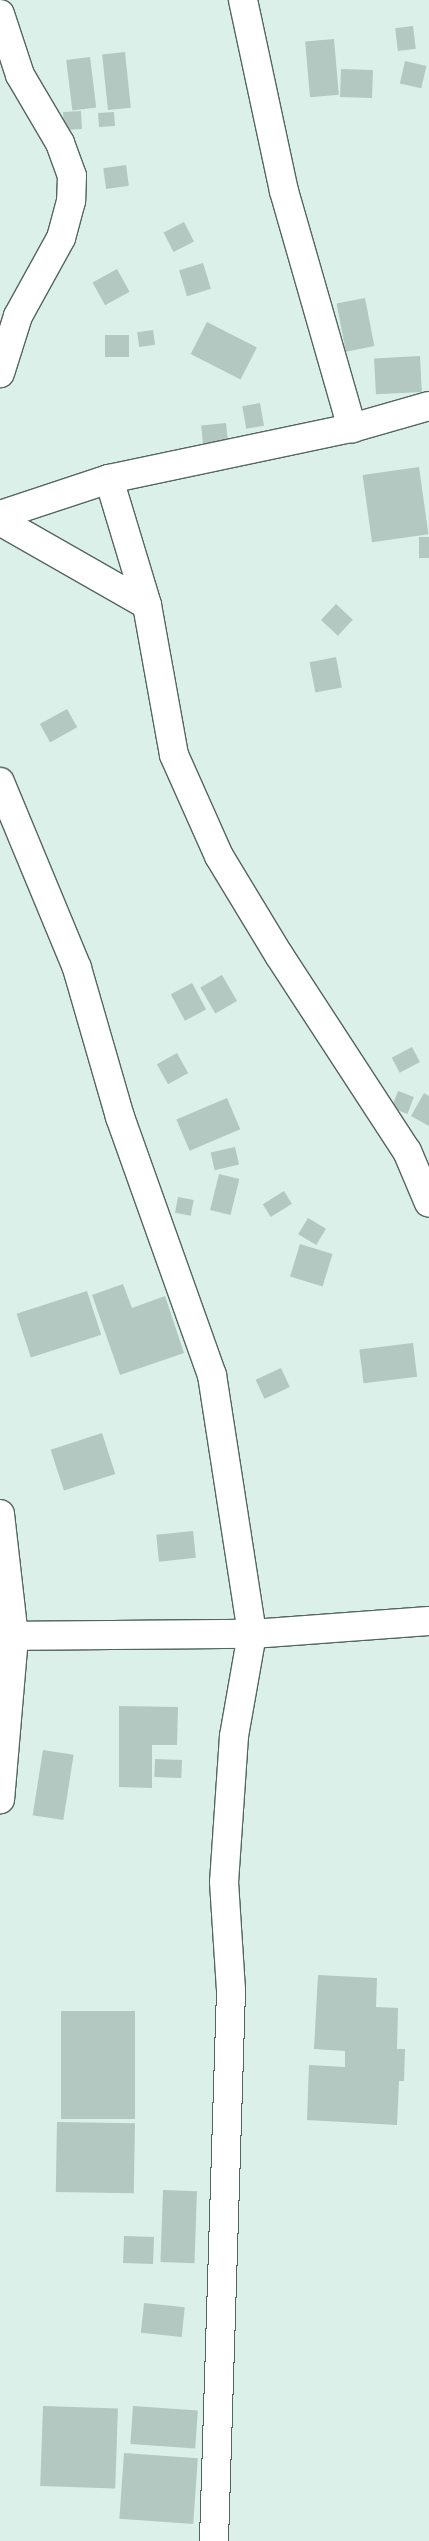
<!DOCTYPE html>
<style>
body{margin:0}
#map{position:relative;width:429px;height:2541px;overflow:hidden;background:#dbf0e8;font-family:"Playfair Display",serif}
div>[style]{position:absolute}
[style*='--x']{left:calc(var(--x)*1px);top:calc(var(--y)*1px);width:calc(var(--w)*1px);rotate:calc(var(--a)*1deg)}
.building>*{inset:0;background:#b3c8c0;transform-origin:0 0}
.roads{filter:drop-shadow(1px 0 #53665f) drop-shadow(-1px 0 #53665f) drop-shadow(0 1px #53665f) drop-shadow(0 -1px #53665f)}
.minor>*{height:28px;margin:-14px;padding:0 14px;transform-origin:14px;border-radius:14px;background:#fff}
span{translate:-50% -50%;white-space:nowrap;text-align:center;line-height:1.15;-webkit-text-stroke:5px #e8fef5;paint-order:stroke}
</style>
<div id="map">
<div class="building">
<div style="left:413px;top:26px;width:23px;height:18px;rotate:83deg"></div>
<div style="left:334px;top:39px;width:56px;height:29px;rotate:85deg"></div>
<div style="left:125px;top:52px;width:56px;height:23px;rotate:84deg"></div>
<div style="left:90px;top:57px;width:51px;height:24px;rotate:83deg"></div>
<div style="left:405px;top:61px;width:22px;height:23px;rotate:13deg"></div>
<div style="left:341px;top:69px;width:32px;height:28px;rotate:2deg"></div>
<div style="left:81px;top:111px;width:18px;height:18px;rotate:87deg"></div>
<div style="left:114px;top:112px;width:14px;height:16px;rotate:86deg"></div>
<div style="left:126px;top:165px;width:21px;height:23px;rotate:82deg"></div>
<div style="left:184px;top:222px;width:22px;height:23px;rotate:63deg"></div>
<div style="left:203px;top:263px;width:27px;height:25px;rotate:73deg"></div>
<div style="left:117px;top:269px;width:26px;height:28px;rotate:61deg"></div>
<div style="left:365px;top:298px;width:49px;height:29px;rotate:79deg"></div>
<div style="left:207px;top:322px;width:56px;height:36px;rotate:27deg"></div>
<div style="left:153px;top:330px;width:15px;height:16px;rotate:82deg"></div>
<div style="left:105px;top:335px;width:24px;height:22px"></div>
<div style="left:420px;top:356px;width:36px;height:46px;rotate:87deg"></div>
<div style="left:260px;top:403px;width:23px;height:18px;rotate:80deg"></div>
<div style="left:226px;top:423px;width:19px;height:25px;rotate:84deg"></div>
<div style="left:419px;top:467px;width:68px;height:57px;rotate:82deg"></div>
<div style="left:419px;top:537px;width:10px;height:21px"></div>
<div style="left:336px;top:604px;width:23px;height:22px;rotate:43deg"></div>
<div style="left:336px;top:657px;width:31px;height:27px;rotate:79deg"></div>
<div style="left:67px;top:709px;width:21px;height:31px;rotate:61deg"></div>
<div style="left:222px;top:975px;width:30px;height:25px;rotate:60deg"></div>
<div style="left:192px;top:983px;width:30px;height:24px;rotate:62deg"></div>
<div style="left:412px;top:1047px;width:17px;height:23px;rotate:62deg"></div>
<div style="left:177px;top:1053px;width:23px;height:23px;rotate:61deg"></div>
<div style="left:398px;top:1091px;width:17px;height:18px;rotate:21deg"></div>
<div style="clip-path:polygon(424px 1093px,429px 1096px,429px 1126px,411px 1116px)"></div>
<div style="left:227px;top:1098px;width:34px;height:55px;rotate:67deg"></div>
<div style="left:235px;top:1147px;width:18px;height:25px;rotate:77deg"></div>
<div style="left:219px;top:1174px;width:21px;height:37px;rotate:14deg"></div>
<div style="left:284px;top:1191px;width:15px;height:25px;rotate:58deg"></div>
<div style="left:178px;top:1197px;width:16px;height:16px;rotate:11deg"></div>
<div style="left:308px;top:1218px;width:21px;height:19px;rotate:31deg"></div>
<div style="left:300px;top:1244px;width:34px;height:34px;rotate:17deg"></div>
<div style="clip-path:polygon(123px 1284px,132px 1308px,165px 1296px,184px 1353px,120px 1375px,92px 1295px)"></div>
<div style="left:87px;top:1291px;width:46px;height:74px;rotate:72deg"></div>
<div style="left:413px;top:1343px;width:34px;height:54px;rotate:83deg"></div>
<div style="left:281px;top:1368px;width:21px;height:28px;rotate:65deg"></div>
<div style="left:102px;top:1433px;width:43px;height:54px;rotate:72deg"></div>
<div style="left:193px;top:1531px;width:27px;height:37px;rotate:84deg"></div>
<div style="clip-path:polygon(119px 1706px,178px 1707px,177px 1745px,152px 1745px,152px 1788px,119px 1787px)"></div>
<div style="left:43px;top:1750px;width:31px;height:66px;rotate:9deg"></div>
<div style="left:155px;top:1759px;width:27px;height:18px;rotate:2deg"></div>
<div style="clip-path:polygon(318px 1975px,377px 1978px,376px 2007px,398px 2008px,397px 2049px,405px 2049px,404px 2081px,399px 2081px,397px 2125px,307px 2120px,309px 2065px,345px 2067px,345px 2051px,314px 2049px)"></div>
<div style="left:61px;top:2011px;width:74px;height:108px"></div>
<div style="left:57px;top:2122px;width:78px;height:70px;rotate:1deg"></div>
<div style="left:163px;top:2190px;width:34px;height:72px;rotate:2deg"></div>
<div style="left:124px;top:2236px;width:30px;height:27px;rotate:2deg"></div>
<div style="left:144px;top:2303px;width:41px;height:30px;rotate:6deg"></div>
<div style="left:43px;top:2406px;width:75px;height:80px;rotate:2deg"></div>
<div style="left:133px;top:2406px;width:65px;height:38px;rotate:4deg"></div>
<div style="left:124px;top:2453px;width:74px;height:66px;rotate:4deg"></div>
</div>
<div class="roads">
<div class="minor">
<div style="--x:243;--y:0;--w:195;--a:77.9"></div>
<div style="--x:284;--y:191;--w:247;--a:74"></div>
<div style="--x:0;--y:14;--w:64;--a:71.8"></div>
<div style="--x:20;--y:75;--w:79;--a:59.5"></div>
<div style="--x:60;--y:143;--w:35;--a:70"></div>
<div style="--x:72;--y:176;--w:25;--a:92"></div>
<div style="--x:71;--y:201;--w:38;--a:105"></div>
<div style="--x:61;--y:238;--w:89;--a:118.9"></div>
<div style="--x:18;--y:316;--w:60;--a:107.5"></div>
<div style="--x:109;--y:479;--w:132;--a:73.2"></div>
<div style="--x:147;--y:605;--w:152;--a:79.8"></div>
<div style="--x:174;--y:755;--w:111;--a:66"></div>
<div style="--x:219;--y:856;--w:116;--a:58.8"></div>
<div style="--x:279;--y:955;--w:234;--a:56.9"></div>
<div style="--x:407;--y:1151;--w:56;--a:67.1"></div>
<div style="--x:0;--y:515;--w:115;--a:-18.3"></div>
<div style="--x:109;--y:479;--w:248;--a:-11.9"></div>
<div style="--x:352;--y:428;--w:80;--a:-15.9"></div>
<div style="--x:0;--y:521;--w:169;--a:29.7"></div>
<div style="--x:0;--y:782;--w:201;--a:67.5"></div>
<div style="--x:77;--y:968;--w:155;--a:73.9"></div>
<div style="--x:120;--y:1117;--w:274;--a:70.4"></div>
<div style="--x:212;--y:1375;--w:262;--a:81.2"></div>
<div style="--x:252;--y:1634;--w:104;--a:100"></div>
<div style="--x:234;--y:1736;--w:146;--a:93.9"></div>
<div style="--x:224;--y:1882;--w:108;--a:86.3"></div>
<div style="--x:231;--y:1990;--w:551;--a:91.77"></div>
<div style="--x:0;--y:1514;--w:124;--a:83.5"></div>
<div style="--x:14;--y:1637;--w:163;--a:94.9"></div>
<div style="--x:0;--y:1636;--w:252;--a:-0.5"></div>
<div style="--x:252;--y:1634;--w:177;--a:-4.2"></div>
</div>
</div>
</div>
